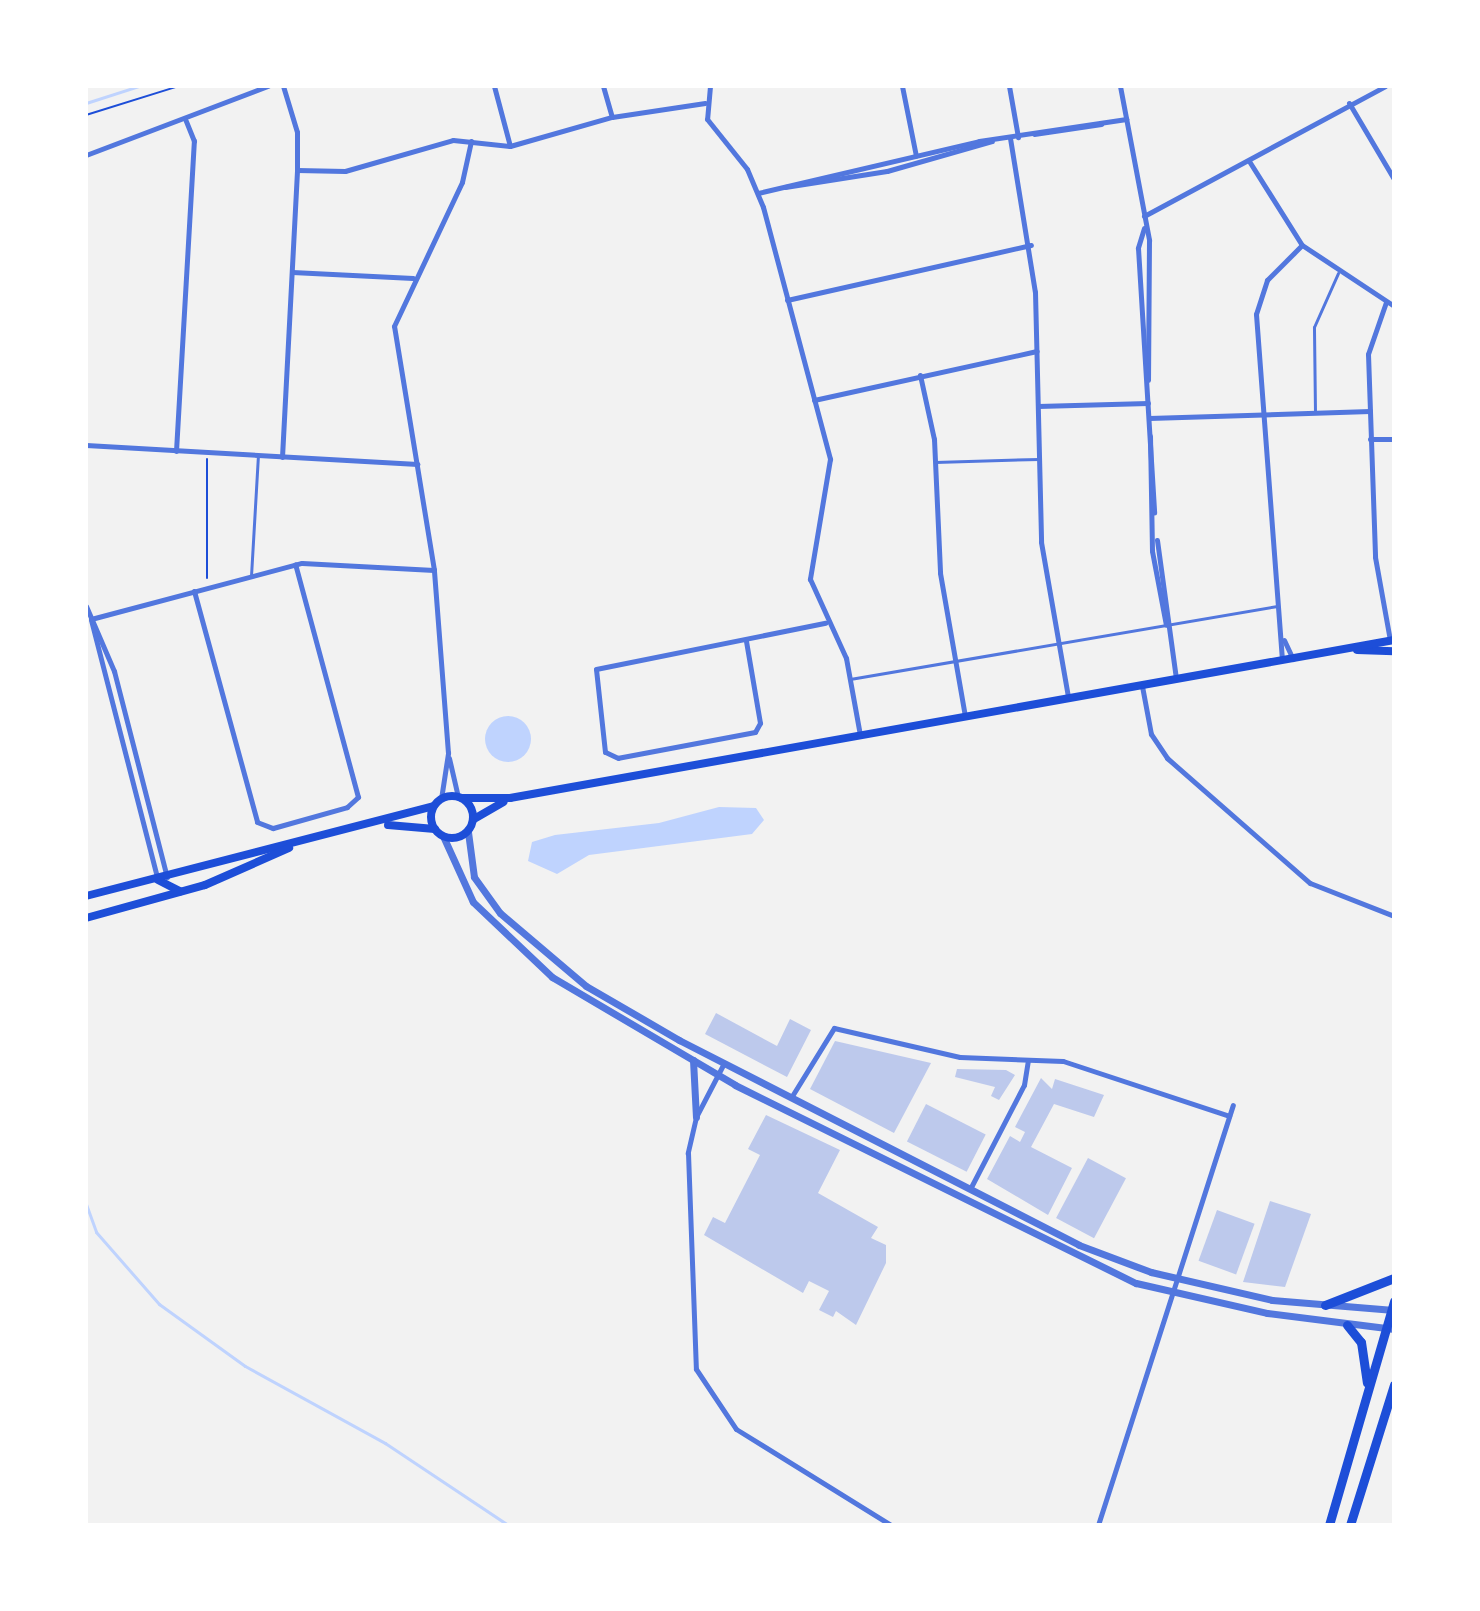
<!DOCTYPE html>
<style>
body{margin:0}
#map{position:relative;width:1480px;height:1611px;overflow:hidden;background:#f2f2f2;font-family:"Archivo Narrow",sans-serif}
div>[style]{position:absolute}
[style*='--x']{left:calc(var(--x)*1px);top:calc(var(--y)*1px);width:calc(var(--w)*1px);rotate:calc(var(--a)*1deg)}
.water>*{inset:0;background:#bfd3fe}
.round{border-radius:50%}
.stream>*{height:3px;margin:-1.5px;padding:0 1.5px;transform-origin:1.5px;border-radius:1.5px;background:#bfd3fe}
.building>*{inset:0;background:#bdc9ec;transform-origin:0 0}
.path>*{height:2px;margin:-1px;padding:0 1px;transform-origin:1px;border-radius:1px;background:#1d4ed8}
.service>*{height:3px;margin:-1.5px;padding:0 1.5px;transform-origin:1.5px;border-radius:1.5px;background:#5277de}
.minor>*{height:5px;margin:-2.5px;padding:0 2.5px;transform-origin:2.5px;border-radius:2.5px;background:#5277de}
.tertiary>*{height:7px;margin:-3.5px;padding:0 3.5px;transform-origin:3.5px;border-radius:3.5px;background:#5277de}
.secondary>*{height:8px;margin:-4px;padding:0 4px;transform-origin:4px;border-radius:4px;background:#1d4ed8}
.secondary>.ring{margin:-4px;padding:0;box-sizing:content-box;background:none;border:8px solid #1d4ed8;border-radius:50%}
.trunk>*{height:9px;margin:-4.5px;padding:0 4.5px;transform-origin:4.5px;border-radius:4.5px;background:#1d4ed8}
span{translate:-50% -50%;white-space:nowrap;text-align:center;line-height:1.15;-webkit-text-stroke:6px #fff;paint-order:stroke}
.frame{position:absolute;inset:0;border:88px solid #fff;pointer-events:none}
</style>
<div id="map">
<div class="water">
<div class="round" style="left:485px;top:716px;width:46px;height:46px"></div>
<div style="clip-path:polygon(719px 807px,756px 808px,764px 820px,752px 834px,589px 855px,557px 874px,528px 861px,532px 842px,555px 835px,659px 823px)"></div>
</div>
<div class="stream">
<div style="--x:86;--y:103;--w:56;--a:-17.8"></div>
<div style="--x:86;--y:1204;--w:30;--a:70"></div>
<div style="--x:96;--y:1232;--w:96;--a:48.8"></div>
<div style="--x:159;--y:1304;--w:106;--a:35.8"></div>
<div style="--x:245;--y:1366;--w:160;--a:28.8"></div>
<div style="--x:385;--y:1443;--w:148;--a:33.7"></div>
</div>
<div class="building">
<div style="clip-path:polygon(716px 1013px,777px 1046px,790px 1019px,811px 1030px,787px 1077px,705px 1034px)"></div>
<div style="clip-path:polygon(835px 1041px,931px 1063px,894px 1133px,810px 1089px)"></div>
<div style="clip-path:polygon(957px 1069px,1006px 1070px,1015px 1075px,999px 1100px,991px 1096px,995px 1087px,955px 1077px)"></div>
<div style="clip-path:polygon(1041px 1078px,1052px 1089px,1055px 1079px,1104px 1095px,1094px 1117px,1054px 1104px,1031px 1147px,1072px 1168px,1048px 1215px,987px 1179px,1010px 1136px,1020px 1142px,1025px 1132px,1015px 1127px)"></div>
<div style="left:926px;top:1104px;width:67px;height:42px;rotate:27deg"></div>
<div style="clip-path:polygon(766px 1115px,840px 1150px,818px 1193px,878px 1227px,871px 1238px,886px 1245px,886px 1263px,856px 1325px,836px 1311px,833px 1317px,819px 1310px,829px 1291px,809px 1281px,803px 1293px,704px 1235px,713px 1217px,725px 1223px,760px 1155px,748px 1149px)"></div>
<div style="left:1088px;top:1158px;width:43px;height:68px;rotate:28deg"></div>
<div style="clip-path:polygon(1270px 1201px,1311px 1214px,1285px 1287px,1243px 1282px)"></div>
<div style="left:1217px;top:1210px;width:40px;height:54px;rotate:20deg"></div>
</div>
<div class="path">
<div style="--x:86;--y:115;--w:97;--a:-17.3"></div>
<div style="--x:207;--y:578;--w:119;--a:-90"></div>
</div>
<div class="service">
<div style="--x:1315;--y:412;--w:85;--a:-90.7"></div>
<div style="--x:1314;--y:327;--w:59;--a:-66"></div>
<div style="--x:935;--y:462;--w:104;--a:-1.7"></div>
<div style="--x:251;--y:576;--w:120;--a:-86.7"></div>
<div style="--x:850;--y:679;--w:432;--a:-9.7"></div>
</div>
<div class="minor">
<div style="--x:494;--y:86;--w:62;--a:75.1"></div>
<div style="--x:603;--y:86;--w:32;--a:74"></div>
<div style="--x:710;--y:86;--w:33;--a:95"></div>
<div style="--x:707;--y:119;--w:64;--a:51.3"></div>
<div style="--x:747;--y:169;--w:41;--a:67.2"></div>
<div style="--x:763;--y:207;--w:261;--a:75.1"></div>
<div style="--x:830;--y:459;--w:122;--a:99.5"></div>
<div style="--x:810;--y:579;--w:87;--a:65.5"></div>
<div style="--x:846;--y:658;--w:78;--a:79.7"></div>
<div style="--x:902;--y:86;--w:71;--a:78.7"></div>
<div style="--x:1009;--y:86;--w:52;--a:80"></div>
<div style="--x:1120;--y:86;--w:157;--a:79.3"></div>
<div style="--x:1149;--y:240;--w:140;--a:90.4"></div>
<div style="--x:1349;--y:103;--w:88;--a:59.4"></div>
<div style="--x:1034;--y:134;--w:68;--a:-8.5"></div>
<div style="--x:1010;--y:138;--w:156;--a:80.8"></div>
<div style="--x:1035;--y:292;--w:250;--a:88.6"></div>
<div style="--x:1041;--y:542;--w:157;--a:80.1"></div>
<div style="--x:86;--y:155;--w:195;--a:-20.8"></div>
<div style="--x:1249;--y:161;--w:99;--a:57.8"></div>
<div style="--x:1302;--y:245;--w:110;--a:33.5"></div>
<div style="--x:297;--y:170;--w:48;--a:1.2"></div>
<div style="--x:345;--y:171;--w:112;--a:-16"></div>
<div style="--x:453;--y:140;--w:57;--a:6"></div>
<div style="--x:510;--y:146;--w:106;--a:-15.9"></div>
<div style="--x:612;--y:117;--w:94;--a:-8.6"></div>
<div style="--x:785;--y:187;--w:103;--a:-8.9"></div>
<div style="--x:887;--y:171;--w:109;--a:-15.9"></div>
<div style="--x:758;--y:193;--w:227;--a:-13.2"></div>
<div style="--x:979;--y:141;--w:149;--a:-8.5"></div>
<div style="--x:1144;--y:216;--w:274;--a:-28.3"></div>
<div style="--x:1144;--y:228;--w:21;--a:107"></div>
<div style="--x:1138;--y:248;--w:265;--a:86.5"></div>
<div style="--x:292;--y:272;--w:121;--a:2.8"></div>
<div style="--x:787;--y:300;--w:250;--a:-12.7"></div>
<div style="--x:1386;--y:302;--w:55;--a:109.1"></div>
<div style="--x:1368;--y:354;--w:203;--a:88"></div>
<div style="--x:1375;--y:557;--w:84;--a:79.8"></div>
<div style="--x:920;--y:375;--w:66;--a:77.7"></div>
<div style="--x:934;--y:439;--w:134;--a:87.4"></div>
<div style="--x:940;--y:573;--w:145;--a:80.1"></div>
<div style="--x:814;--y:400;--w:228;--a:-12.4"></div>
<div style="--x:1038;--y:406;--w:110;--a:-1.6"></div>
<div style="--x:1149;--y:418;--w:221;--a:-1.8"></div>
<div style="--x:1150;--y:436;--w:115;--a:89"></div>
<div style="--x:1152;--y:551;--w:75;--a:79.3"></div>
<div style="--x:1370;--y:439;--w:24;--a:0"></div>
<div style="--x:86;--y:445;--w:332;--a:3.3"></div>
<div style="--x:176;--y:451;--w:311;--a:-86.7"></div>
<div style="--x:194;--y:141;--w:22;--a:-112"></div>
<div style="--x:282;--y:457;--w:287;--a:-87"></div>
<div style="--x:297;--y:170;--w:38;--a:-90"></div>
<div style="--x:297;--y:132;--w:48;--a:-106.9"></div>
<div style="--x:1157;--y:540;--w:139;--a:82.2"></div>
<div style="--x:194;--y:591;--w:239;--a:74.7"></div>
<div style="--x:257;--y:822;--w:17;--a:21"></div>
<div style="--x:273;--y:828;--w:77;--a:-15.8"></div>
<div style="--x:347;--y:807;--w:15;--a:-42"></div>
<div style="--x:358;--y:797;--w:241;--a:-105.1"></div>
<div style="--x:86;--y:606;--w:71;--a:66.7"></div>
<div style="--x:114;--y:671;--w:213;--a:75.6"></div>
<div style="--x:91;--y:619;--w:218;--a:-14.9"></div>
<div style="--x:302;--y:563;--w:132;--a:3"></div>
<div style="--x:91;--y:620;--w:265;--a:75.6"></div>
<div style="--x:1284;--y:640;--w:21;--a:65"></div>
<div style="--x:746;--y:641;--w:83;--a:80.3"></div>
<div style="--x:760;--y:723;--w:10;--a:119"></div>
<div style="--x:755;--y:732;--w:139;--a:169.3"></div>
<div style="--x:618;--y:758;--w:14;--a:-155"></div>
<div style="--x:605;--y:752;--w:83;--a:-96.2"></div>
<div style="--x:596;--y:669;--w:234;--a:-11.4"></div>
<div style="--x:1282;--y:660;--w:347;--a:-94.3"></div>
<div style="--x:1256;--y:314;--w:36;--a:-72"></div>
<div style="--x:1267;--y:280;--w:49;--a:-45"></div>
<div style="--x:1142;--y:686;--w:49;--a:79.4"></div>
<div style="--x:1151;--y:734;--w:29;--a:56"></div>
<div style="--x:1167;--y:758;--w:190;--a:41.2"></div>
<div style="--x:1310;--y:883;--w:90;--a:21.4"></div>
<div style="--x:449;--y:758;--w:40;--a:77"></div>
<div style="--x:441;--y:799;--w:47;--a:-81.3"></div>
<div style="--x:448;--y:753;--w:184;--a:-94.4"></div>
<div style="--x:434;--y:570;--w:247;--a:-99.3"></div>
<div style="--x:394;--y:326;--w:159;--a:-64.7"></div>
<div style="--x:462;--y:182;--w:42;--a:-77.6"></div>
<div style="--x:724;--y:1063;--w:61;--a:117.4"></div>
<div style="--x:696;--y:1117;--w:37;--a:103"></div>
<div style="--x:688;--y:1153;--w:216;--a:87.9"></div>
<div style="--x:696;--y:1369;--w:72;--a:56.3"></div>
<div style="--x:736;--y:1429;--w:182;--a:31.8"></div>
<div style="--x:792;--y:1096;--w:80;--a:-58.3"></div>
<div style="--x:834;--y:1028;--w:129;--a:13"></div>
<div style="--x:960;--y:1057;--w:103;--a:2.2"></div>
<div style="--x:1063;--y:1061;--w:175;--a:18.3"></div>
<div style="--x:970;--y:1189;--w:117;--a:-62.6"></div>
<div style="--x:1024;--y:1085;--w:25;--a:-81"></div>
<div style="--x:1098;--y:1525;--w:441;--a:-72.2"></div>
</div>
<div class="tertiary">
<div style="--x:468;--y:832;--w:45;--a:82.4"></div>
<div style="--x:474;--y:877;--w:44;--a:54.2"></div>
<div style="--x:500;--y:913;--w:113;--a:40.3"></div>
<div style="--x:586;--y:986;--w:108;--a:30.1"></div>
<div style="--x:679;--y:1040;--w:449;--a:27.1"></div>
<div style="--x:1079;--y:1245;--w:77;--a:20.6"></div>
<div style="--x:1151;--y:1272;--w:124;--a:13"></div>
<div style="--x:1272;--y:1300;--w:122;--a:4.7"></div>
<div style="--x:443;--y:836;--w:72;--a:65.6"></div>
<div style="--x:473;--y:902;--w:109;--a:43.5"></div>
<div style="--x:552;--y:977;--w:212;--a:30.5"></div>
<div style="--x:735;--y:1085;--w:447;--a:26.3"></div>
<div style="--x:1136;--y:1283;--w:134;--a:12.9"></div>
<div style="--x:1267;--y:1313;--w:128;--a:7.2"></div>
<div style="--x:693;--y:1060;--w:57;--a:87"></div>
</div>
<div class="secondary">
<div style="--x:1357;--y:650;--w:37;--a:2"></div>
<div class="ring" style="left:431px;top:796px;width:34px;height:34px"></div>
<div style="--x:462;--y:798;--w:48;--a:0"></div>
<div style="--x:510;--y:798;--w:898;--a:-10.13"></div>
<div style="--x:474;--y:819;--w:34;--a:-30"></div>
<div style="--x:388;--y:825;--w:47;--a:4.9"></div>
<div style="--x:158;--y:880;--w:25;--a:27"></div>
<div style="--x:86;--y:896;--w:359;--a:-14.5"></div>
<div style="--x:86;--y:918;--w:123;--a:-15.5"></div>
<div style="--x:205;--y:885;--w:92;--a:-23.8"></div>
</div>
<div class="trunk">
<div style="--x:1325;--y:1305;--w:74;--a:-21.4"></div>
<div style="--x:1347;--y:1325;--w:22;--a:51"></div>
<div style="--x:1361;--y:1342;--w:41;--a:81.7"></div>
<div style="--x:1329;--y:1525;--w:233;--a:-73.8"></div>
<div style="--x:1350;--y:1525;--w:147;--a:-72.6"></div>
</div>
<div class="frame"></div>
</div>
